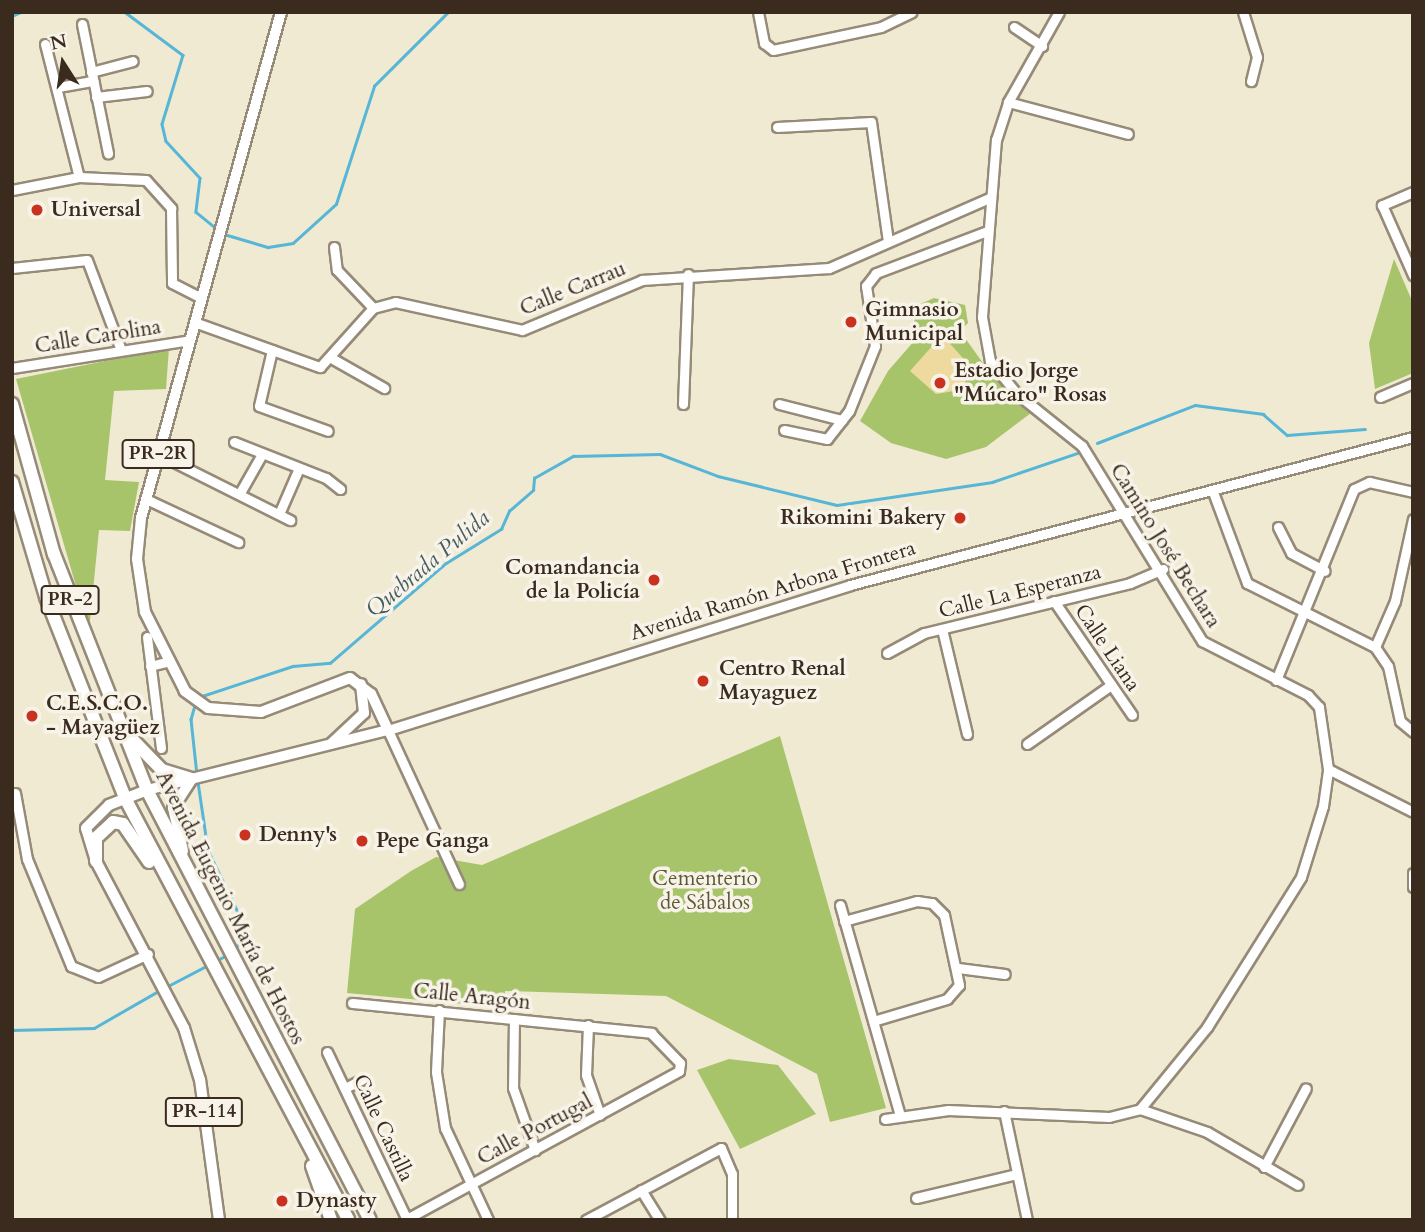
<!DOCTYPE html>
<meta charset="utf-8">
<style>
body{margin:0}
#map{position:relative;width:1425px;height:1232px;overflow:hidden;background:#f0ead3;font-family:Cardo,serif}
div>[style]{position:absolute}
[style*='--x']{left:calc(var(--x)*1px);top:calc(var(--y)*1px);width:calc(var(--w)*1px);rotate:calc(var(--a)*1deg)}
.green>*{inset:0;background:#a8c46a}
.sand>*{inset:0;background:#eeda9e}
.stream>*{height:2.5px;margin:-1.25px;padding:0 1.25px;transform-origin:1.25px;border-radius:1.25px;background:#57b6d6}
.roads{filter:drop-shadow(2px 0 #968a78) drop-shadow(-2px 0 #968a78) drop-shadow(0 2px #968a78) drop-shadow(0 -2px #968a78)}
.minor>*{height:9px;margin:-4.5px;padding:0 4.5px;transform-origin:4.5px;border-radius:4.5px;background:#fff}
.major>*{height:10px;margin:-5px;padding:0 5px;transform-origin:5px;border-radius:5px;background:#fff}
.highway>*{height:12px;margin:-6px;padding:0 6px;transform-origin:6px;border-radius:6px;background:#fff}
.dots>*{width:19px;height:19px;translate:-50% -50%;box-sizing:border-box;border:4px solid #f7f3e8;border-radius:50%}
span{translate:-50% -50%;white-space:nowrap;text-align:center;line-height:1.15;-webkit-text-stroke:7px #f7f3e8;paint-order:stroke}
.shield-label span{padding:2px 5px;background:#f7f3e8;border:2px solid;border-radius:5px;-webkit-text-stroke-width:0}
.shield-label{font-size:19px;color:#3b2a1e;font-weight:700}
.poi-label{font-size:21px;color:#3b2a1e;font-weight:700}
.left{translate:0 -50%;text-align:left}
.right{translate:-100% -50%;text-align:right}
.street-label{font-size:21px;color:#3b2a1e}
.park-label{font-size:21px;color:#5c5835}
.water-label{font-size:23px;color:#455b5e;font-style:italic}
.frame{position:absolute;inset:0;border:14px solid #3b2a1e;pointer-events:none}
.north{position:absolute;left:28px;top:28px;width:70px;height:70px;-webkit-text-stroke:5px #f7f3e8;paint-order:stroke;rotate:348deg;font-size:19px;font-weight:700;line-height:28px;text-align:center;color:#3b2a1e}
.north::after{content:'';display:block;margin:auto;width:24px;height:32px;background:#3b2a1e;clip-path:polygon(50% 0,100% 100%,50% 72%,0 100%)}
</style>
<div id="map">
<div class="green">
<div style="clip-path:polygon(1394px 259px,1413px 303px,1413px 373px,1375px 389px,1369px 343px)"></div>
<div style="clip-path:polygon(934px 298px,965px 305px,968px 323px,960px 331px,993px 377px,1031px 413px,986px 447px,946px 459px,891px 443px,860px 421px,888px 371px,922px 332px,914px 323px,916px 306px)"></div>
<div style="clip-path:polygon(169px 348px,166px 389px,114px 391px,105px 480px,139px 482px,130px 531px,99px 530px,89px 631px,16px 379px)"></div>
<div style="clip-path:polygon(780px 736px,886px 1108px,830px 1122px,817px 1074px,666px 996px,505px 991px,505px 1008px,347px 993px,355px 909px,411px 871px,436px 857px,482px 865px)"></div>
<div style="clip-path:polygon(729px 1059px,778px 1065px,816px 1114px,740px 1149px,697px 1070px)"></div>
</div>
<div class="sand">
<div style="clip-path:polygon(942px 335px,973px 369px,960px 390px,936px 394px,910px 371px)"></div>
</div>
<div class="stream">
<div style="--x:125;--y:12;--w:72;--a:36.6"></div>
<div style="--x:183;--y:55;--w:72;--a:106.9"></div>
<div style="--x:162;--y:124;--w:17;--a:77"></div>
<div style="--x:166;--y:141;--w:50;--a:47.4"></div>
<div style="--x:200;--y:178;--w:34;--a:97"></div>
<div style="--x:196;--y:212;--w:28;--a:39"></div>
<div style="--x:12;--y:16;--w:10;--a:-24"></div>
<div style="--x:224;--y:234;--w:46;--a:16.5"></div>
<div style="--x:268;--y:247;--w:25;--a:-9"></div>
<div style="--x:293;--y:243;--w:58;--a:-42.2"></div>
<div style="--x:336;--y:204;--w:124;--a:-72.1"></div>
<div style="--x:374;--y:86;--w:105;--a:-45"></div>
<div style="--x:1097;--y:443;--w:105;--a:-21.2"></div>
<div style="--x:1195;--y:405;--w:69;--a:7.5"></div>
<div style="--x:1263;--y:414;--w:32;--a:41"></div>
<div style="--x:1287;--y:435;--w:78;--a:-4.4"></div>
<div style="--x:199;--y:697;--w:99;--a:-18.3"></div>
<div style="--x:293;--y:666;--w:37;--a:-5"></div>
<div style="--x:330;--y:663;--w:153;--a:-40.8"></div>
<div style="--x:446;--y:563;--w:65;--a:-31.7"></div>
<div style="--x:501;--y:529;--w:20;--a:-66"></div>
<div style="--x:509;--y:511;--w:32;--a:-41"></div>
<div style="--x:533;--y:490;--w:12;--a:-85"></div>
<div style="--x:534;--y:478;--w:45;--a:-29.4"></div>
<div style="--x:573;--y:456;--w:87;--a:-1.3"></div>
<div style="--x:660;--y:454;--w:62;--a:20.8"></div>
<div style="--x:718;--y:476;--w:122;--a:13.7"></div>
<div style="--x:837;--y:505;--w:157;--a:-8.4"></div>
<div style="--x:992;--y:482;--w:90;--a:-18.8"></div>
<div style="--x:196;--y:702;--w:18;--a:106"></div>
<div style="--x:191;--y:719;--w:56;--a:83.9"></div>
<div style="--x:198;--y:782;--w:69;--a:81.6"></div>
<div style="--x:208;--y:850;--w:92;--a:64.3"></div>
<div style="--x:248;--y:933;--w:23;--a:128"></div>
<div style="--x:216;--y:961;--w:14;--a:-30"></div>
<div style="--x:166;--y:987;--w:50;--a:-27.6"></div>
<div style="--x:12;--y:1030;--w:82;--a:-1.4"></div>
<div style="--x:94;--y:1028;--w:76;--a:-29.9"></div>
</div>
<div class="roads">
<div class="minor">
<div style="--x:758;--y:12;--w:32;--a:79"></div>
<div style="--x:764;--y:43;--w:11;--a:38"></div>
<div style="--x:773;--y:50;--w:110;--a:-12"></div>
<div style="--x:881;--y:27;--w:34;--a:-26"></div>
<div style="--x:1243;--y:12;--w:47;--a:72.7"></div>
<div style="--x:1257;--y:57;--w:25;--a:104"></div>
<div style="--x:82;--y:24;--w:132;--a:78.6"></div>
<div style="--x:1014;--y:27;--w:34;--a:34"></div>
<div style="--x:45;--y:44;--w:137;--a:75.7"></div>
<div style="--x:91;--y:72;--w:43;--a:-14.7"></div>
<div style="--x:58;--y:87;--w:36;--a:-10"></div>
<div style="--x:96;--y:97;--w:51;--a:-6.7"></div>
<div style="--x:1008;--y:102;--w:124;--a:14.9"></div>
<div style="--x:777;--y:127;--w:94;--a:-3"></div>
<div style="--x:871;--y:122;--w:120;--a:81.9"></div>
<div style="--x:12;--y:190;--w:68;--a:-11"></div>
<div style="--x:79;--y:177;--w:67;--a:2.6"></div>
<div style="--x:146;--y:180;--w:38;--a:48"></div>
<div style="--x:171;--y:208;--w:75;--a:89.2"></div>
<div style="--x:172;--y:283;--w:33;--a:27"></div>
<div style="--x:1413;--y:192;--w:34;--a:157"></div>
<div style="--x:1382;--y:205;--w:77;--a:66.1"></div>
<div style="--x:334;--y:247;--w:23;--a:83"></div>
<div style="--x:337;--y:270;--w:52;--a:46.5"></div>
<div style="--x:12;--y:268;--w:75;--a:-6.1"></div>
<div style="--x:87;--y:260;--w:96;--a:69.3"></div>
<div style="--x:194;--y:322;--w:134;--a:19.7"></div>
<div style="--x:320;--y:367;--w:79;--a:-48.1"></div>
<div style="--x:373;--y:308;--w:23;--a:-15"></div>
<div style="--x:395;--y:302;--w:130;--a:12.4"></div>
<div style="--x:522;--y:330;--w:130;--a:-22.6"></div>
<div style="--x:642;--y:280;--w:187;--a:-3.7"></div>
<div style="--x:829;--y:268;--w:175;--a:-23.6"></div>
<div style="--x:272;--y:350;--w:57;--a:103.1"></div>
<div style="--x:259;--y:406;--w:73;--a:19.9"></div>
<div style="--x:333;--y:359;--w:59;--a:29.6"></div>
<div style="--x:12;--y:368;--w:180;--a:-8.9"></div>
<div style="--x:1380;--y:397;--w:36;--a:-23"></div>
<div style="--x:683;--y:404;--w:130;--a:-87.8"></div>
<div style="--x:779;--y:404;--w:65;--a:14.3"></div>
<div style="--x:784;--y:430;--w:44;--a:11.8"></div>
<div style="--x:827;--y:439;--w:36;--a:-52"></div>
<div style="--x:849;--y:411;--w:70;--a:-68.2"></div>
<div style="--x:875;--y:346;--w:61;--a:-98.5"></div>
<div style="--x:866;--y:286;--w:16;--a:-52"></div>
<div style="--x:876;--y:273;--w:119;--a:-20.7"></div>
<div style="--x:234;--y:442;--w:99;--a:21.4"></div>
<div style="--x:326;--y:478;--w:18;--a:38"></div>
<div style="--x:158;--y:454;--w:148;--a:26.6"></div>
<div style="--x:241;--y:491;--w:43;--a:-60.4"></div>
<div style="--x:1213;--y:492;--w:97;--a:69.5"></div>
<div style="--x:1247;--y:583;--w:143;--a:26.6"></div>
<div style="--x:1375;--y:647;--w:23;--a:56"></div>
<div style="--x:1388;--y:666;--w:56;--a:77.7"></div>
<div style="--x:1400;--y:721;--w:17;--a:40"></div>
<div style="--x:146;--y:499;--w:102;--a:25.1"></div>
<div style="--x:279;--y:514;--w:50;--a:-66.5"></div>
<div style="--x:1278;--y:527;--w:29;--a:63"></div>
<div style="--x:1291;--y:553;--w:38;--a:28"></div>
<div style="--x:1054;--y:601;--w:138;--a:55.6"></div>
<div style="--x:942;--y:629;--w:108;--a:76.6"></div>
<div style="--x:147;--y:637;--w:112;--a:82.8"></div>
<div style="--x:1375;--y:647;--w:50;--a:-66.5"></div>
<div style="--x:1395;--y:601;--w:84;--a:-77.6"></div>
<div style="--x:887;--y:653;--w:42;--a:-28.4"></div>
<div style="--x:924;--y:633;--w:212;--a:-13.6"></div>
<div style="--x:1130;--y:583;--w:36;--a:-23"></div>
<div style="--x:150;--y:666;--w:16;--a:-14"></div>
<div style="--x:1276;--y:680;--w:206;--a:-67.8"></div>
<div style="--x:1354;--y:489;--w:17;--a:-25"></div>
<div style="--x:1369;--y:482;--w:45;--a:12.8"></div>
<div style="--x:1027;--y:744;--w:103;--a:-35.1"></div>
<div style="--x:1328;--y:769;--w:95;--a:26.8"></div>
<div style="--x:15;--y:793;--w:67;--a:79.7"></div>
<div style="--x:27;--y:859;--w:116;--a:67.6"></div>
<div style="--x:71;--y:966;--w:29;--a:22"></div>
<div style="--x:98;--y:977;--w:55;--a:-24.7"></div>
<div style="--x:1413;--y:873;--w:14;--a:90"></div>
<div style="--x:459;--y:884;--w:170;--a:-114.8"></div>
<div style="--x:388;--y:730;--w:484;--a:-17.4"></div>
<div style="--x:850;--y:585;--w:582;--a:-14.73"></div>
<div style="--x:840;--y:905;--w:219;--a:74.1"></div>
<div style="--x:844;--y:921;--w:76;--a:-15.3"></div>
<div style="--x:917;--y:901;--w:15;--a:8"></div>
<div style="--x:932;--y:903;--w:17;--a:45"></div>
<div style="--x:944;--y:915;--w:72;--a:77.9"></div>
<div style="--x:959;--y:985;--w:18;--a:131"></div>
<div style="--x:947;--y:999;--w:77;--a:163.4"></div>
<div style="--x:958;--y:968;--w:47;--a:7.3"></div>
<div style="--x:352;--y:1003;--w:301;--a:5.7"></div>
<div style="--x:651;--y:1033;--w:42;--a:46"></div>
<div style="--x:680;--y:1063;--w:8;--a:97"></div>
<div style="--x:679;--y:1071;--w:311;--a:151.5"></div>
<div style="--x:439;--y:1010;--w:62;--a:92.8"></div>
<div style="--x:436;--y:1072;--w:57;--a:80.9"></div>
<div style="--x:445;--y:1128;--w:102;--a:64.9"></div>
<div style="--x:514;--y:1019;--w:69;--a:90.8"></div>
<div style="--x:513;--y:1088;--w:66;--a:70.5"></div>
<div style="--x:588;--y:1025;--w:50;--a:92.3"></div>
<div style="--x:586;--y:1075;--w:42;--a:70.7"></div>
<div style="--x:327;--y:1052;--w:186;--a:64.5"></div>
<div style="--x:345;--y:1088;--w:20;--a:-27"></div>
<div style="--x:1140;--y:1109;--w:71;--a:18.9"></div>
<div style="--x:1207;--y:1132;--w:105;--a:30.2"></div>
<div style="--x:1004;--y:1111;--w:111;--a:78.1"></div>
<div style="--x:885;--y:1119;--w:64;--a:-8.1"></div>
<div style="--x:948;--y:1110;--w:161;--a:2.5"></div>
<div style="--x:1109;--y:1117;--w:32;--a:-14"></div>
<div style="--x:1140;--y:1109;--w:106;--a:-50.7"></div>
<div style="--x:1207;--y:1027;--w:177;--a:-57.9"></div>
<div style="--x:1301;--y:877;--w:74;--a:-72.8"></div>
<div style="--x:1323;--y:806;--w:37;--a:-82"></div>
<div style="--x:1328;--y:769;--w:63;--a:-98.3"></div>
<div style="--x:1319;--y:707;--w:16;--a:-133"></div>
<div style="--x:1308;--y:695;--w:119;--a:-153"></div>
<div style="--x:1202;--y:641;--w:229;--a:-121.6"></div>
<div style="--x:1082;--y:446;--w:83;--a:-141.3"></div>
<div style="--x:1017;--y:394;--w:43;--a:-129.3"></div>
<div style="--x:990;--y:361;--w:45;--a:-100.3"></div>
<div style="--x:982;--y:317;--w:178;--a:-85.5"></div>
<div style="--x:996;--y:140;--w:40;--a:-72"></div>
<div style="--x:1008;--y:102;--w:103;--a:-60.5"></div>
<div style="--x:1264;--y:1167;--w:89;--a:-62"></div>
<div style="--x:641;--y:1190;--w:36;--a:58"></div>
<div style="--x:916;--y:1198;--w:104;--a:-13.4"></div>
<div style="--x:586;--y:1220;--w:153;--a:-28.1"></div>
<div style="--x:721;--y:1148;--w:28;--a:67"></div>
<div style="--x:732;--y:1174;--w:46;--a:90"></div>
</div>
<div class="major">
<div style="--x:332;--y:743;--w:44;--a:-43.2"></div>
<div style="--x:364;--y:713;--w:29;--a:-96"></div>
<div style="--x:183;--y:851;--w:44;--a:-103.1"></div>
<div style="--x:173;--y:808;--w:33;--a:-57"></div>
<div style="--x:219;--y:1220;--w:141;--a:-97.7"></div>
<div style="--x:200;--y:1080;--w:54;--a:-107.1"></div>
<div style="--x:184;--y:1028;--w:189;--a:-117.8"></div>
<div style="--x:96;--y:861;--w:34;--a:-107"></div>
<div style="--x:86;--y:828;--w:33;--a:-45"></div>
<div style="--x:109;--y:805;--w:41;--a:-21.5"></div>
<div style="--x:147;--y:790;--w:248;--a:-14"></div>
<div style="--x:388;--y:730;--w:40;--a:-115"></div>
<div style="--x:371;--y:694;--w:26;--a:-143"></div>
<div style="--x:350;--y:678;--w:95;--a:159.1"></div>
<div style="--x:261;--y:712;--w:53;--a:-175.7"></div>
<div style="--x:208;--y:708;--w:29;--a:-144"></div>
<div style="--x:185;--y:691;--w:89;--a:-116.9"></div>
<div style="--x:145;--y:612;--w:54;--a:-98.6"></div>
<div style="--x:137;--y:559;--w:41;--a:-84.4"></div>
<div style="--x:141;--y:518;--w:525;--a:-74.53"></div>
</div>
<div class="highway">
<div style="--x:12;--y:404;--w:156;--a:74.4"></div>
<div style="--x:54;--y:554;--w:254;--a:68.5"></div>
<div style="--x:147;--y:790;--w:484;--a:62.6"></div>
<div style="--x:12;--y:482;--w:120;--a:73.5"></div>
<div style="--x:46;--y:597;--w:216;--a:68.5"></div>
<div style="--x:125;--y:798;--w:477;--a:62.1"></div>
<div style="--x:127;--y:734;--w:50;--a:45.8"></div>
<div style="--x:162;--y:770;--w:30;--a:17"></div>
<div style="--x:96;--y:861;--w:23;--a:-90"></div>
<div style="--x:96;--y:838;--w:23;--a:-43"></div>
<div style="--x:113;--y:822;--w:10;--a:11"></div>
<div style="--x:123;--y:824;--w:46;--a:55.6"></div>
<div style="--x:312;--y:1166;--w:57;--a:70.6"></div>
</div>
</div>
<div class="dots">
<div style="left:37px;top:210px;background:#c8321e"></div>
<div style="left:851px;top:322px;background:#c8321e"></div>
<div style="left:940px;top:383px;background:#c8321e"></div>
<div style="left:960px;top:518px;background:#c8321e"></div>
<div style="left:654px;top:580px;background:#c8321e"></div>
<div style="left:703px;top:681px;background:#c8321e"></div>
<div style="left:32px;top:716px;background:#c8321e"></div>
<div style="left:245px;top:835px;background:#c8321e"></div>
<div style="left:362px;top:841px;background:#c8321e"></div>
<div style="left:282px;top:1201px;background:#c8321e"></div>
</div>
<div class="shield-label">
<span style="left:158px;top:454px">PR-2R</span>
<span style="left:70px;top:600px">PR-2</span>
<span style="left:204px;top:1112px">PR-114</span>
</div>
<div class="poi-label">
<span class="left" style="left:51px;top:210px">Universal</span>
<span class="left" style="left:865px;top:322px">Gimnasio<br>Municipal</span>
<span class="left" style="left:954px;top:383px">Estadio Jorge<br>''Múcaro'' Rosas</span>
<span class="right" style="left:946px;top:518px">Rikomini Bakery</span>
<span class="right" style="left:640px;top:580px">Comandancia<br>de la Policía</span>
<span class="left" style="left:719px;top:681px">Centro Renal<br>Mayaguez</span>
<span class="left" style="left:46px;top:716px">C.E.S.C.O.<br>- Mayagüez</span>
<span class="left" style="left:259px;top:835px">Denny's</span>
<span class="left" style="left:376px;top:841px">Pepe Ganga</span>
<span class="left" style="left:296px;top:1201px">Dynasty</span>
</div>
<div class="street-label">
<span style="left:573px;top:289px;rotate:-22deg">Calle Carrau</span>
<span style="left:98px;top:337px;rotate:-9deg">Calle Carolina</span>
<span style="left:1165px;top:546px;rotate:58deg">Camino José Bechara</span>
<span style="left:773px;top:591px;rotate:-17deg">Avenida Ramón Arbona Frontera</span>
<span style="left:1020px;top:592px;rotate:-14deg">Calle La Esperanza</span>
<span style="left:1107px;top:648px;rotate:56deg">Calle Liana</span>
<span style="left:230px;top:908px;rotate:63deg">Avenida Eugenio María de Hostos</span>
<span style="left:472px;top:997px;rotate:6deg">Calle Aragón</span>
<span style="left:383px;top:1128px;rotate:65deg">Calle Castilla</span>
<span style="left:535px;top:1130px;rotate:-28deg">Calle Portugal</span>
</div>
<div class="park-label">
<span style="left:705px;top:891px">Cementerio<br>de Sábalos</span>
</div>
<div class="water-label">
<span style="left:428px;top:564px;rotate:-40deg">Quebrada Pulida</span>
</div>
<div class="frame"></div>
<div class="north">N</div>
</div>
